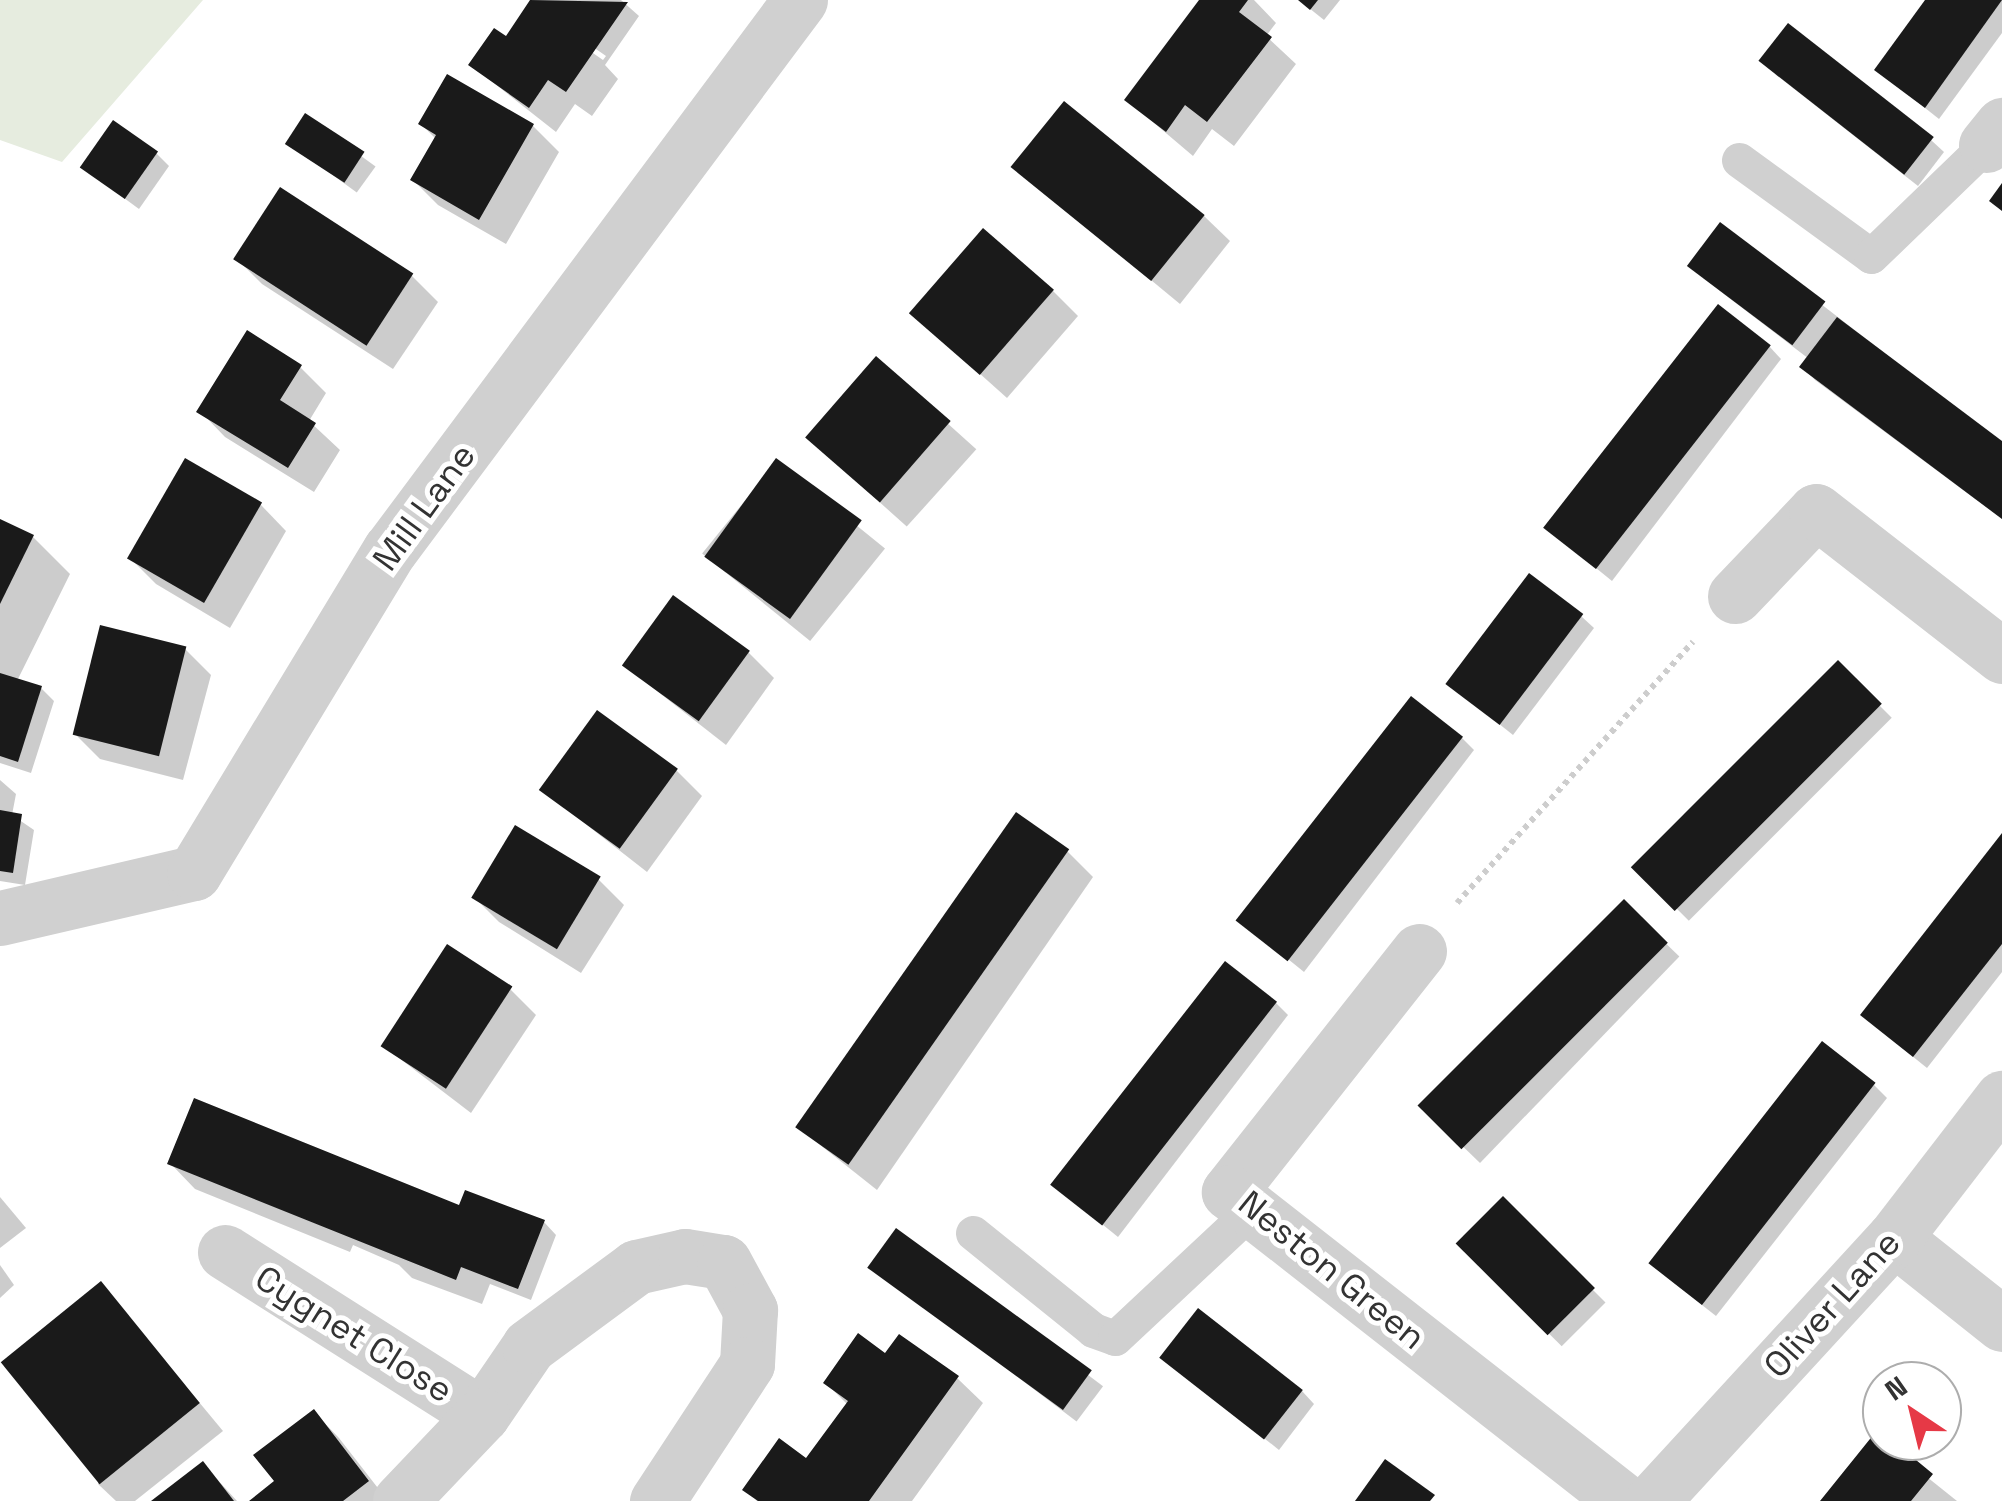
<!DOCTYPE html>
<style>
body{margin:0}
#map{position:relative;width:2002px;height:1501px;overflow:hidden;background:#fff;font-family:"Space Grotesk",sans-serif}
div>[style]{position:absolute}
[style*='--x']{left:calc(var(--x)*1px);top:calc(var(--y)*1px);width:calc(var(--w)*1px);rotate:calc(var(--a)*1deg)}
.green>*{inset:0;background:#e6ecdf}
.shadow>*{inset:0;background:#0003;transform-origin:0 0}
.building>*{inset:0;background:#1a1a1a;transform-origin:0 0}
.path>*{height:6px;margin-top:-3px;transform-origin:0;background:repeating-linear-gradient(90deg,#cdcdcd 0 5px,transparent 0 10px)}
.lane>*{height:35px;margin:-17.5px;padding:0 17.5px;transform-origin:17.5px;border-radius:17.5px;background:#d0d0d0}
.street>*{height:55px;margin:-27.5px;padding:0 27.5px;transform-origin:27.5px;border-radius:27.5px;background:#d0d0d0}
span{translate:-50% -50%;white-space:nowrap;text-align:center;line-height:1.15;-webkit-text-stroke:10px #fff;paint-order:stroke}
.street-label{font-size:35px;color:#333}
.north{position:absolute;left:1862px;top:1361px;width:100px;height:100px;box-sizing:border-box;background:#fff;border:2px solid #adadad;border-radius:50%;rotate:325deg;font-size:28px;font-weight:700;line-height:40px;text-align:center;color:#333}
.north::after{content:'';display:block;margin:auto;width:35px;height:45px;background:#e63946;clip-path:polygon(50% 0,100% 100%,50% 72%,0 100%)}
</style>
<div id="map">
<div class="green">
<div style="clip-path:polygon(0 0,203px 0,62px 162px,0 140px)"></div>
</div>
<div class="shadow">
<div style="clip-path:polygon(evenodd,533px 0,621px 0,639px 16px,605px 65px,618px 79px,592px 116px,575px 104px,556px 132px,471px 65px,506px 39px,533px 0,541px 11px,606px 56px,603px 60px,541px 17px,541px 11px)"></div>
<div style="clip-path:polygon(1202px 0,1254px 0,1276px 23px,1266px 36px,1296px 64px,1234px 146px,1212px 129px,1193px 156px,1127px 100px)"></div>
<div style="clip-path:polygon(1299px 0,1340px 0,1324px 20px)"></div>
<div style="clip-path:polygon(1928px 0,2002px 0,2002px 33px,1939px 119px,1877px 70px)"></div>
<div style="clip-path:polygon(1775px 74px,1931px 140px,1944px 152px,1918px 186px)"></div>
<div style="left:306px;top:116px;width:86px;height:32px;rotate:36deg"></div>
<div style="clip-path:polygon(421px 124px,533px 126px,559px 152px,506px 244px,438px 205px,413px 180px,436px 139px)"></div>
<div style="clip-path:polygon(156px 153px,169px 166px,139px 209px,83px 168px)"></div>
<div style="clip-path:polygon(1014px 167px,1204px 216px,1230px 241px,1180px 304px)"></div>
<div style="clip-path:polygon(1720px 226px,2002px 444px,2002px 519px,1815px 380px,1803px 367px,1809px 359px,1703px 278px)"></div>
<div style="clip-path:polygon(237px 259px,412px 276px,438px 302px,393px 369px,262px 284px)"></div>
<div style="clip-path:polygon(1053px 291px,1078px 316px,1007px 398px,912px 313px)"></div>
<div style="clip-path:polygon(1769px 346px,1781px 359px,1612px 581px,1549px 530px)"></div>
<div style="left:876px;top:359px;width:135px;height:104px;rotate:42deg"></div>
<div style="clip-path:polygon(300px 367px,326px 393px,309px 421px,340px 450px,314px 492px,225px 437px,200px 411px)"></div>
<div style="left:777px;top:461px;width:139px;height:119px;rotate:39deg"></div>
<div style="clip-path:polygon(261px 505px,286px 531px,230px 628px,156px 584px,130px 558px)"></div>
<div style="clip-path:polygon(0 521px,33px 537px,70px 574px,17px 681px,41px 688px,54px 701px,31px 773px,0 763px)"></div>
<div style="clip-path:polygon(1581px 616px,1594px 628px,1513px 735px,1449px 684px)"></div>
<div style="clip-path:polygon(185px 649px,211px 675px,183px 780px,100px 759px,74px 733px)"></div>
<div style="clip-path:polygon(748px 652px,774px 678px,726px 745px,625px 666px)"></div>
<div style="left:1838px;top:664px;width:76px;height:287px;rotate:45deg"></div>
<div style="clip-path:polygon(1461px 737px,1474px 750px,1304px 972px,1242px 922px)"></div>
<div style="clip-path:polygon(676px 770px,702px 796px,647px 872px,542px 790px)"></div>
<div style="clip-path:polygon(0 780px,16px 794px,12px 815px,34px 830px,25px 885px,0 881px)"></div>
<div style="clip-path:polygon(2002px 838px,2002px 972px,1927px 1068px,1876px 1027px)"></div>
<div style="clip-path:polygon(1067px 851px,1093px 877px,877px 1190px,800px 1129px)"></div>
<div style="clip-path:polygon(598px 879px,624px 905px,581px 973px,499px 922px,473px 896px)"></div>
<div style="left:1624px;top:903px;width:77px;height:287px;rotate:44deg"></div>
<div style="clip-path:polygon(510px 989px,536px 1015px,471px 1113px,382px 1045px)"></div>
<div style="clip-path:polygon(1275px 1002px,1288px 1015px,1118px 1237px,1056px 1187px)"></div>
<div style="clip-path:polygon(1874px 1085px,1887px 1098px,1716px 1316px,1665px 1276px)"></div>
<div style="clip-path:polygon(170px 1163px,544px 1222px,556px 1235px,531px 1300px,490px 1284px,482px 1304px,412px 1278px,399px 1265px,353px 1245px,350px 1252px,195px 1189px)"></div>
<div style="clip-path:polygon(0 1197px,26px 1228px,0 1248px)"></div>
<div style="left:1503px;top:1200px;width:145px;height:62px;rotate:45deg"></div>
<div style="left:897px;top:1231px;width:258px;height:44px;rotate:37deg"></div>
<div style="clip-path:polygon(0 1265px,14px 1285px,0 1298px)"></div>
<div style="clip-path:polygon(101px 1284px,223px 1431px,135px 1501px,116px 1501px,98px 1484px)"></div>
<div style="clip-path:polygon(886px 1356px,957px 1378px,983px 1403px,912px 1501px,757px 1501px,746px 1489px,807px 1462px,848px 1405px,826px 1383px)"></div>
<div style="clip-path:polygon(1163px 1358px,1302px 1391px,1314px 1404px,1279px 1450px)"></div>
<div style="clip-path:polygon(314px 1412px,339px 1438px,388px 1501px,253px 1501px,278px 1482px)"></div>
<div style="clip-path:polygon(1878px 1432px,1882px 1441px,1957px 1501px,1823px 1501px)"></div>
<div style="clip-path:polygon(203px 1464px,237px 1501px,156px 1501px)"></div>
</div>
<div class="building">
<div style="clip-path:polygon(530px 0,628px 2px,566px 92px,548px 80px,529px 108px,468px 65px,494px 28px,506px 36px)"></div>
<div style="clip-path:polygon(1199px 0,1248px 0,1239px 12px,1272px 37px,1207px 122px,1185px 105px,1166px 132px,1124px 100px)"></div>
<div style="clip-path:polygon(1298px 0,1318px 0,1310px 10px)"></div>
<div style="clip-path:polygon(1925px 0,2002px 0,1925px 108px,1874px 70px)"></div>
<div style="left:1788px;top:23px;width:185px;height:48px;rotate:38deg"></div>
<div style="clip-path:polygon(447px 74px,534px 124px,479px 220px,410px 180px,436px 135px,418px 124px)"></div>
<div style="left:1064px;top:101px;width:181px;height:85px;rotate:39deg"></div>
<div style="left:305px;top:113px;width:71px;height:37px;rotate:33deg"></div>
<div style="left:113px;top:120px;width:55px;height:58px;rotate:35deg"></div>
<div style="clip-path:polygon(2002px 183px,2002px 211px,1989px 201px)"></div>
<div style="left:280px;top:187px;width:159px;height:86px;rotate:33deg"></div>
<div style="left:1720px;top:222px;width:132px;height:55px;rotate:37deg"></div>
<div style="left:983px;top:228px;width:94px;height:113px;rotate:41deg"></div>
<div style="left:1718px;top:304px;width:67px;height:284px;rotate:38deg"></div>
<div style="clip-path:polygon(1837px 317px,2002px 441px,2002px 519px,1799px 367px)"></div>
<div style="clip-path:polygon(247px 330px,302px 365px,280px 400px,316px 423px,288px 468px,196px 412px)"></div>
<div style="left:876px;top:356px;width:99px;height:108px;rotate:41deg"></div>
<div style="left:185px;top:458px;width:89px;height:116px;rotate:30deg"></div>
<div style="left:776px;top:458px;width:106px;height:122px;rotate:36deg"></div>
<div style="clip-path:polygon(0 519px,34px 535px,0 604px)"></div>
<div style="left:1529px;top:573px;width:68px;height:139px;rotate:37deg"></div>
<div style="left:673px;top:595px;width:95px;height:87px;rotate:36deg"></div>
<div style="left:100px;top:625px;width:89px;height:113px;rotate:14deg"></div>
<div style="left:1838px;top:660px;width:62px;height:293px;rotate:45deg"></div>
<div style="clip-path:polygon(0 673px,42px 686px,18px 762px,0 756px)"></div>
<div style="left:1411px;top:696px;width:66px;height:285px;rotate:38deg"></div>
<div style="left:597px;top:710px;width:100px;height:99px;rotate:36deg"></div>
<div style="clip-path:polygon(0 810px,22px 814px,13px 873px,0 871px)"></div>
<div style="left:1016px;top:812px;width:65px;height:385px;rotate:35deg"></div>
<div style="left:515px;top:825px;width:100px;height:85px;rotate:31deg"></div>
<div style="clip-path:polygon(2002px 833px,2002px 944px,1913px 1057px,1860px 1015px)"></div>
<div style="left:1624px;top:899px;width:62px;height:292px;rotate:45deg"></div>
<div style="left:447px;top:944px;width:78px;height:122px;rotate:33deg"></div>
<div style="left:1225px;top:961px;width:66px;height:284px;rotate:38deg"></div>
<div style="left:1822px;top:1041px;width:68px;height:282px;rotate:38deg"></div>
<div style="clip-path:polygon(194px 1098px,459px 1205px,465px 1190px,545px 1220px,518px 1289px,461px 1267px,456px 1280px,167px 1164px)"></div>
<div style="left:1503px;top:1196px;width:130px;height:67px;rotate:45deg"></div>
<div style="left:896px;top:1228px;width:242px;height:49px;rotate:36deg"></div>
<div style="left:101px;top:1281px;width:157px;height:129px;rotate:51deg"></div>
<div style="left:1198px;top:1308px;width:133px;height:63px;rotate:38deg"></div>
<div style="clip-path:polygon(858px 1333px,885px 1353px,899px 1334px,959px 1376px,869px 1501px,758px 1501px,742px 1490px,779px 1438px,806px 1458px,848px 1401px,823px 1383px)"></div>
<div style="clip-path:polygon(314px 1409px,369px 1481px,343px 1501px,249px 1501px,274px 1481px,253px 1455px)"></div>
<div style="clip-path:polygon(1878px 1429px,1882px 1441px,1893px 1441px,1933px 1474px,1911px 1501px,1820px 1501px)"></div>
<div style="clip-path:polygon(1385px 1459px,1435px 1495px,1430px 1501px,1355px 1501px)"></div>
<div style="clip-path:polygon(203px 1461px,234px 1501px,151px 1501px)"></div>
</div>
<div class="path">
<div style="--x:1457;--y:903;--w:352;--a:-47.9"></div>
</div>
<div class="lane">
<div style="--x:1739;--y:160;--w:163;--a:36"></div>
<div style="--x:1871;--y:256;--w:160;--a:-44"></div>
<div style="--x:973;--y:1233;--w:154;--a:38.9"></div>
<div style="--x:1093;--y:1330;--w:23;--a:20"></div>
<div style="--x:1115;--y:1338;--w:187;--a:-43.1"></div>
</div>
<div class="street">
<div style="--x:1986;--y:145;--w:26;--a:-51"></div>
<div style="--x:1735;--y:596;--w:117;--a:-46.4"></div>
<div style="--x:1816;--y:511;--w:236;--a:37.9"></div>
<div style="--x:0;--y:918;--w:199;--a:-13.1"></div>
<div style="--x:194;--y:873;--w:378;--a:-58.8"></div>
<div style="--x:390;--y:550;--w:686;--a:-53.3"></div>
<div style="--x:1419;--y:951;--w:307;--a:128.3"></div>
<div style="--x:1229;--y:1192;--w:502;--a:38.04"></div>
<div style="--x:1894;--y:1238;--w:138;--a:38.5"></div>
<div style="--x:225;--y:1252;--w:304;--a:32.4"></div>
<div style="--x:482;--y:1415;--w:83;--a:-55.7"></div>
<div style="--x:529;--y:1346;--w:133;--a:-36.4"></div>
<div style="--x:636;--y:1267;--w:50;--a:-12.7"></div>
<div style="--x:685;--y:1256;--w:39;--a:9"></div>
<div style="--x:724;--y:1262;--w:55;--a:61.6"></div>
<div style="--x:750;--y:1310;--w:54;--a:93.2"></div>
<div style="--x:747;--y:1364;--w:164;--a:123.3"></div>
<div style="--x:400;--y:1501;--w:119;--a:-46.4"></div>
<div style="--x:1652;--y:1501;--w:357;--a:-47.4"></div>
<div style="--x:1894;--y:1238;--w:177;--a:-52.4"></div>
</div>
<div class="street-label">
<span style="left:424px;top:507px;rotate:-54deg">Mill Lane</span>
<span style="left:1332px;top:1270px;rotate:39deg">Neston Green</span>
<span style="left:1832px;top:1304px;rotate:-48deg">Oliver Lane</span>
<span style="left:354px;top:1334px;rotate:32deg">Cygnet Close</span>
</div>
<div class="north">N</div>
</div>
